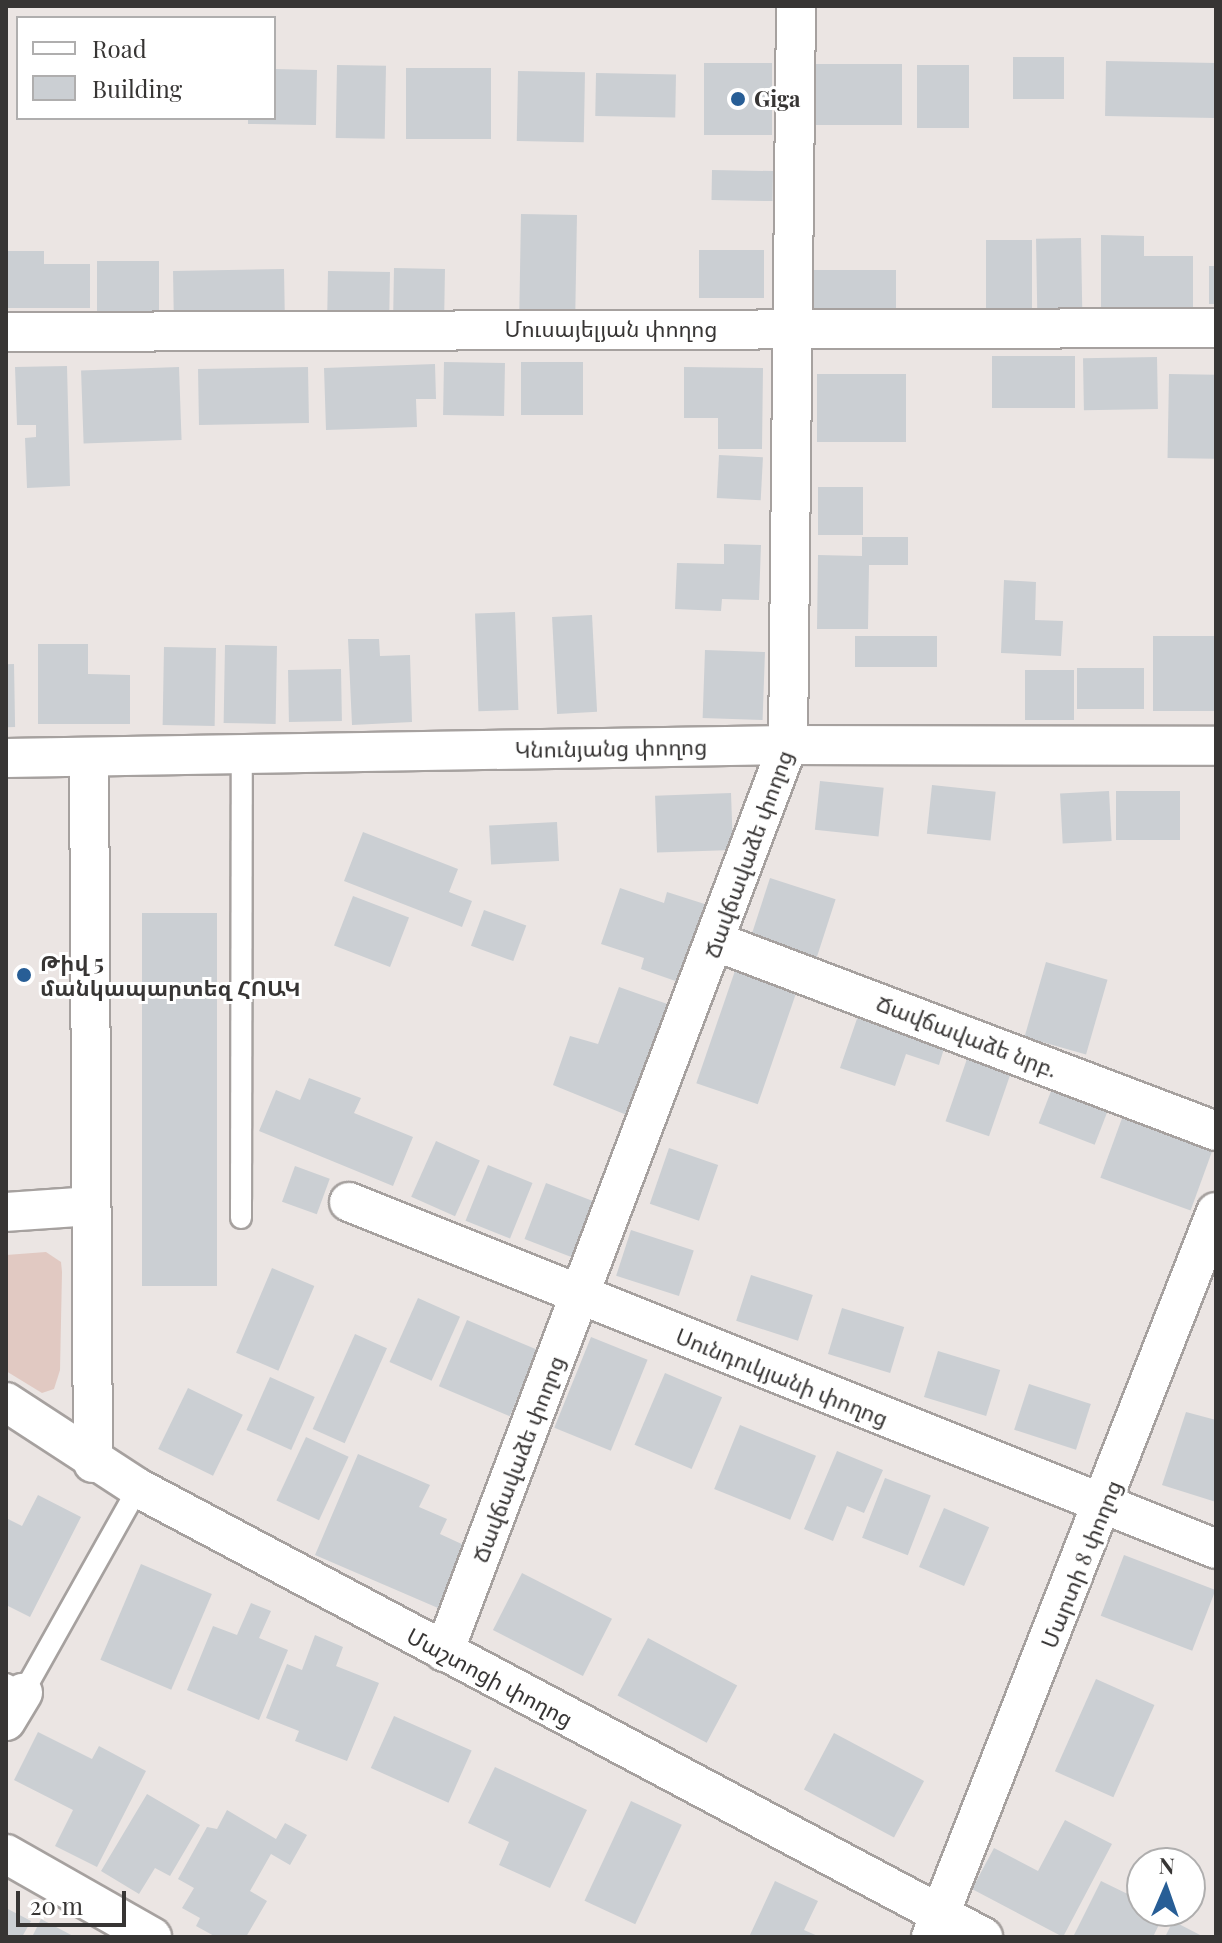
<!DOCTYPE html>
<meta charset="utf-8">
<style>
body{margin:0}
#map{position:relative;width:1222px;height:1943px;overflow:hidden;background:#ebe5e3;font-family:"Playfair Display","Noto Sans Armenian",serif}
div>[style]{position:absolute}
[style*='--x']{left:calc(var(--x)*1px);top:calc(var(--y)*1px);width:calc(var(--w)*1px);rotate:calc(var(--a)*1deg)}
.green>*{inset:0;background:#e1c9c2}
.building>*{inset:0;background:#cbcfd3;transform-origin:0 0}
.roads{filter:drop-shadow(2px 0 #a6a19f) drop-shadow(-2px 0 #a6a19f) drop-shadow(0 2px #a6a19f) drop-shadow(0 -2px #a6a19f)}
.lane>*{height:20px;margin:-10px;padding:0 10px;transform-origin:10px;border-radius:10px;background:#fff}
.street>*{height:38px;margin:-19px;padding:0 19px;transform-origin:19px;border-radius:19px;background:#fff}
.dots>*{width:22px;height:22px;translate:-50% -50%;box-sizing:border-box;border:4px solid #fff;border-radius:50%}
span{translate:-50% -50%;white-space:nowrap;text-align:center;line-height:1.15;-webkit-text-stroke:6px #fff;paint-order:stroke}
.poi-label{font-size:22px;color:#373534;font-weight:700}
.left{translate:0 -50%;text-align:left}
.street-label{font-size:22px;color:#373534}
.frame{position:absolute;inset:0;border:8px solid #373534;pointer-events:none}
.legend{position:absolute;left:16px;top:16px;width:260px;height:104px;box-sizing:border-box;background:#fff;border:2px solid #afaeae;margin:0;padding:10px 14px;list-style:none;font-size:24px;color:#373534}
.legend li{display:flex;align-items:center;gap:16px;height:40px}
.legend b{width:40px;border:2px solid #afaeae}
.north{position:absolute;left:1126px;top:1847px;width:80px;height:80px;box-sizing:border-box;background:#fff;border:2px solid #afaeae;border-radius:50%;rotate:2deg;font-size:22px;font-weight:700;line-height:32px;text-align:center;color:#373534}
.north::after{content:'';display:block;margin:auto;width:28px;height:36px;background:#285e96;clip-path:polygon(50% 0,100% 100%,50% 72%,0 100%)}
.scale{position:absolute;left:16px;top:1891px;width:110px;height:36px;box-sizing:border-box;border:4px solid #373534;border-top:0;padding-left:10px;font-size:24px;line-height:28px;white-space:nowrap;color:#373534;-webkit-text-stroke:6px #fff;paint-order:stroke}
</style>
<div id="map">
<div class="green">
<div style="clip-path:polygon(46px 1252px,61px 1262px,62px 1272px,60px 1370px,54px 1389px,42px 1393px,6px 1371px,6px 1255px)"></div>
</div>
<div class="building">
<div style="left:1013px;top:57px;width:51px;height:42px"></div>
<div style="left:1106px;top:61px;width:110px;height:55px;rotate:1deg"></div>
<div style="left:704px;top:63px;width:68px;height:72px"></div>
<div style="left:806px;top:64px;width:96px;height:61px"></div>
<div style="left:337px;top:65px;width:49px;height:73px;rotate:1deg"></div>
<div style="left:917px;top:65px;width:52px;height:63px"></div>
<div style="left:406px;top:68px;width:85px;height:71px"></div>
<div style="clip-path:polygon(274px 69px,317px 70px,316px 125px,248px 124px,248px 118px,274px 118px)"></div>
<div style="left:518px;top:71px;width:67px;height:70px;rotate:1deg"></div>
<div style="left:596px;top:73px;width:80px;height:43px;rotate:1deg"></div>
<div style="left:712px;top:170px;width:61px;height:30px;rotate:1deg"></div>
<div style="left:521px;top:214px;width:56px;height:97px;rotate:1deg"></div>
<div style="clip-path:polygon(1101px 235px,1144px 236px,1144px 256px,1193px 256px,1193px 310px,1101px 309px)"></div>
<div style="left:1081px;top:238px;width:73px;height:45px;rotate:89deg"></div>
<div style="left:986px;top:240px;width:46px;height:73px"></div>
<div style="left:699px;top:250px;width:65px;height:48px"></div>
<div style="clip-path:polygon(6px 251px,44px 251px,44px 264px,90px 264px,90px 308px,6px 308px)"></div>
<div style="left:97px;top:261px;width:62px;height:53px"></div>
<div style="left:1209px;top:266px;width:7px;height:38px"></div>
<div style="left:394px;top:268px;width:51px;height:52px;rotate:1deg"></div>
<div style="left:284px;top:269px;width:50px;height:111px;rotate:89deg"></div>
<div style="left:814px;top:270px;width:82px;height:44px"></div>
<div style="left:328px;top:271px;width:62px;height:53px;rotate:1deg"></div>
<div style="left:1075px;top:356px;width:52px;height:83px;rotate:90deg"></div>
<div style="left:1157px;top:357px;width:52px;height:74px;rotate:89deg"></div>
<div style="left:444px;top:362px;width:61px;height:53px;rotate:1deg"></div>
<div style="left:521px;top:362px;width:62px;height:53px"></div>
<div style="clip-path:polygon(435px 364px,436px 399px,416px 399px,417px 427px,326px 430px,324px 368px)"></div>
<div style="clip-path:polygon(67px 366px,70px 486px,27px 488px,25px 438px,36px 437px,36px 425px,17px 425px,15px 367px)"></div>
<div style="left:179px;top:367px;width:73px;height:98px;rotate:88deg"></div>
<div style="left:308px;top:367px;width:56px;height:110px;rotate:89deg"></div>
<div style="clip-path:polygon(684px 367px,763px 368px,762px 449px,718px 449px,718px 418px,684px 418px)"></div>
<div style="left:906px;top:374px;width:68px;height:89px;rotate:90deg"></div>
<div style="left:1169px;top:374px;width:47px;height:84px;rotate:1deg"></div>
<div style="left:719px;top:455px;width:44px;height:43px;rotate:3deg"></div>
<div style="left:818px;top:487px;width:45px;height:48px"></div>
<div style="clip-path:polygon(862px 537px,908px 537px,908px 565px,869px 565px,868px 629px,817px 629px,818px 555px,862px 556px)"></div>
<div style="clip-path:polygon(724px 544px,761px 545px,759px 600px,722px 599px,721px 611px,675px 609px,677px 563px,724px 564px)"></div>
<div style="clip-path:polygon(1004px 580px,1036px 582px,1035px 620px,1063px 621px,1061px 656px,1001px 653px)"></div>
<div style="left:515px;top:612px;width:98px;height:40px;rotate:88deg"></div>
<div style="left:592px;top:615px;width:97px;height:40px;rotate:87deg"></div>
<div style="left:855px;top:636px;width:82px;height:31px"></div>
<div style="left:1216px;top:636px;width:75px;height:63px;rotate:90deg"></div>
<div style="clip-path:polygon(348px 639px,379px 639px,380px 656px,410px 655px,412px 722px,352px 725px)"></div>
<div style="clip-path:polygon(38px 644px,88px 644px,88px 674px,130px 675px,130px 724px,38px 724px)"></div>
<div style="left:225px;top:645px;width:52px;height:78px;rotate:1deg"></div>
<div style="left:164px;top:647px;width:52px;height:78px;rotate:1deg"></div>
<div style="left:705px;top:650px;width:60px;height:68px;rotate:2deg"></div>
<div style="left:14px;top:664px;width:63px;height:8px;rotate:89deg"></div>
<div style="left:1077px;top:668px;width:67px;height:41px"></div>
<div style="left:341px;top:669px;width:52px;height:53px;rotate:89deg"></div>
<div style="left:1025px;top:670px;width:49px;height:50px"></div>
<div style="left:820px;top:781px;width:64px;height:49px;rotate:6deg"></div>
<div style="left:932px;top:785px;width:64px;height:49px;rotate:6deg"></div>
<div style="left:1109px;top:791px;width:50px;height:49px;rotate:87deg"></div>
<div style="left:1116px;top:791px;width:64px;height:49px"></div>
<div style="left:731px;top:793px;width:57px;height:76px;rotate:88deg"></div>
<div style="left:557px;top:822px;width:39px;height:68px;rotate:87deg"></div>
<div style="clip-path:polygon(363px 832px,458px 869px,449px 892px,472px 901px,462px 927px,344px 881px)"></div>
<div style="left:770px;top:878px;width:69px;height:62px;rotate:18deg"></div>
<div style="clip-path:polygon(620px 888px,664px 903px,667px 892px,714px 907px,687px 985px,641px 969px,644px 958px,601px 944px)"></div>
<div style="left:353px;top:896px;width:60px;height:53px;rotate:21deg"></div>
<div style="left:484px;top:910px;width:45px;height:38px;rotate:20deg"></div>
<div style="left:217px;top:913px;width:373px;height:75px;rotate:90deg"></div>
<div style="left:1046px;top:962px;width:64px;height:78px;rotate:16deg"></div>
<div style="left:737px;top:965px;width:65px;height:125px;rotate:19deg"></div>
<div style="clip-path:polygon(619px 987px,673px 1006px,634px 1118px,553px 1085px,570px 1036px,598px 1044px)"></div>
<div style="clip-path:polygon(859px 1013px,946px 1042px,939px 1065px,906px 1054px,895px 1086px,840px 1068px)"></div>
<div style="left:968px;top:1056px;width:46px;height:69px;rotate:19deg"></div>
<div style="clip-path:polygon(309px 1078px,361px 1098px,354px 1113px,413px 1137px,393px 1186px,259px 1131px,276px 1090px,300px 1100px)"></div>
<div style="left:1053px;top:1086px;width:60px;height:40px;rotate:21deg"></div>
<div style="left:1125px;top:1110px;width:96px;height:72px;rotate:20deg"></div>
<div style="left:436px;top:1141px;width:48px;height:61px;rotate:24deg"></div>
<div style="left:669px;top:1148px;width:52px;height:59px;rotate:19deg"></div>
<div style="left:488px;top:1165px;width:48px;height:60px;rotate:22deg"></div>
<div style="left:295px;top:1166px;width:37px;height:38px;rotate:20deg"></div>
<div style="left:546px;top:1183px;width:55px;height:60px;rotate:21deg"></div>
<div style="left:631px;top:1230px;width:66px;height:48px;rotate:18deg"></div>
<div style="left:272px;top:1268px;width:46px;height:92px;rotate:23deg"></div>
<div style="left:751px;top:1275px;width:65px;height:48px;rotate:18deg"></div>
<div style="left:418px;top:1298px;width:46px;height:70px;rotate:24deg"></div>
<div style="left:842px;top:1308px;width:65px;height:48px;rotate:17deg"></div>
<div style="left:467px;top:1320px;width:77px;height:72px;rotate:23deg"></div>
<div style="left:355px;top:1334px;width:35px;height:104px;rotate:24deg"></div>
<div style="left:591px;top:1337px;width:61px;height:98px;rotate:22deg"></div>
<div style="left:938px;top:1351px;width:65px;height:48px;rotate:17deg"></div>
<div style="left:665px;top:1373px;width:62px;height:78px;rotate:23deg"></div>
<div style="left:270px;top:1377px;width:49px;height:58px;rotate:24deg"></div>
<div style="left:1029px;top:1384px;width:65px;height:48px;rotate:18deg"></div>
<div style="left:188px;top:1388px;width:61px;height:68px;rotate:26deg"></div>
<div style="clip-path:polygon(1186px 1412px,1216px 1420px,1216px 1502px,1162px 1485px)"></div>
<div style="left:740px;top:1425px;width:82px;height:69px;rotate:22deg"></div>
<div style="left:306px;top:1437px;width:47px;height:70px;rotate:25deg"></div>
<div style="clip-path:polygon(837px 1451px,883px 1470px,864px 1513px,847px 1506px,833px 1541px,804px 1529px)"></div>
<div style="clip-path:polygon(358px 1454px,430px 1485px,419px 1507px,447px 1519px,440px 1534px,466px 1546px,438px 1608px,315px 1555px)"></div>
<div style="left:885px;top:1478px;width:49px;height:64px;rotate:21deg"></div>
<div style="clip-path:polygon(38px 1495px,81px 1517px,30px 1617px,6px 1605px,6px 1518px,22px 1526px)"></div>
<div style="left:944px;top:1508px;width:49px;height:64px;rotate:23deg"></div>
<div style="left:1124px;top:1555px;width:98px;height:65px;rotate:21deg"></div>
<div style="left:141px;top:1564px;width:77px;height:104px;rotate:23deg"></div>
<div style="left:522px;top:1573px;width:101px;height:64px;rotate:27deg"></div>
<div style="clip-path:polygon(251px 1603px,271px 1611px,259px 1638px,288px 1650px,259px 1720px,187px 1690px,213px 1626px,237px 1635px)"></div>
<div style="clip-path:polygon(315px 1635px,343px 1647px,336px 1666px,379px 1683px,347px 1761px,295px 1741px,299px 1731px,266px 1718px,287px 1664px,302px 1670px)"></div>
<div style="left:648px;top:1638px;width:101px;height:65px;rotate:28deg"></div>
<div style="left:1096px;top:1679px;width:64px;height:101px;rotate:24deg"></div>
<div style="left:394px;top:1716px;width:85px;height:57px;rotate:24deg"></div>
<div style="clip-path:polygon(38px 1732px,92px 1759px,99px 1746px,146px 1771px,97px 1867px,55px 1846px,73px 1810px,14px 1780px)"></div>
<div style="left:834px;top:1733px;width:102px;height:64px;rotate:28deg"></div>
<div style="clip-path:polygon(495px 1767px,587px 1810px,550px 1888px,499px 1865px,509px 1842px,468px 1823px)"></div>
<div style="clip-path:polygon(147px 1794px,200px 1825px,170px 1876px,155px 1868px,139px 1894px,101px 1871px)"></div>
<div style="left:631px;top:1801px;width:56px;height:110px;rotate:25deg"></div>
<div style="clip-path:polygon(227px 1810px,276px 1839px,285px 1823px,307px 1835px,290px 1865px,271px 1854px,250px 1891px,267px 1901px,246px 1937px,216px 1937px,196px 1926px,200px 1918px,182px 1908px,194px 1888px,178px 1879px,207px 1827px,217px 1829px)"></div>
<div style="clip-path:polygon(1065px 1820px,1112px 1844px,1063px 1937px,972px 1889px,994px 1848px,1038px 1871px)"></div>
<div style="clip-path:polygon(775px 1881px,818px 1901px,804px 1930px,820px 1937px,749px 1937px)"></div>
<div style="clip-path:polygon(1101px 1881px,1142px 1901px,1142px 1911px,1165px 1912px,1153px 1937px,1073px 1937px)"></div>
<div style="clip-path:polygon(6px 1908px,31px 1921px,22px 1937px,6px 1937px)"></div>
<div style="clip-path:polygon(41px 1919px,75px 1937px,32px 1937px)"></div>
<div style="clip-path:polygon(1173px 1921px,1204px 1937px,1165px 1937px)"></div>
</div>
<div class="roads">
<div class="lane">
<div style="--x:241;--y:1218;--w:464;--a:-89.9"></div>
<div style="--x:6;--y:1684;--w:19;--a:28"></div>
<div style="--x:23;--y:1693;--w:235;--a:-60.7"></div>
</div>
<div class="street">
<div style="--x:6;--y:332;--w:1210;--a:-0.19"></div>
<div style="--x:89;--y:757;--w:706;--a:89.68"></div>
<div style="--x:6;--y:758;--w:782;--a:-0.95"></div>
<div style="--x:788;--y:745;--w:428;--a:0.1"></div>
<div style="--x:717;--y:942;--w:534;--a:20.74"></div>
<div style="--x:349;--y:1202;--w:934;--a:21.81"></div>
<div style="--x:6;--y:1212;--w:85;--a:-4"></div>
<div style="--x:6;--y:1402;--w:158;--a:33.1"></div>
<div style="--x:138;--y:1488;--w:957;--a:27.98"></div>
<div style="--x:444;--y:1652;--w:970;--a:-69.23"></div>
<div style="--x:788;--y:745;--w:739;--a:-89.38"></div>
<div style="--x:6;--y:1721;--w:33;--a:-59"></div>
<div style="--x:6;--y:1854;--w:168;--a:29.6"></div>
<div style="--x:931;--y:1937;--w:779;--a:-68.54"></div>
</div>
</div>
<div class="dots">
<div style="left:738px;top:99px;background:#285e96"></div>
<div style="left:24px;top:975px;background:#285e96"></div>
</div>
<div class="poi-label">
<span class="left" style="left:754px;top:99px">Giga</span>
<span class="left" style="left:40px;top:975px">Թիվ 5<br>մանկապարտեզ ՀՈԱԿ</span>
</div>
<div class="street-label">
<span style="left:611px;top:329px">Մուսայելյան փողոց</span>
<span style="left:611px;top:748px;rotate:-1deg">Կնունյանց փողոց</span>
<span style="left:748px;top:854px;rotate:-70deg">Ճավճավաձե փողոց</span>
<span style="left:967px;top:1036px;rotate:21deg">Ճավճավաձե նրբ.</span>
<span style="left:782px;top:1377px;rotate:22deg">Սունդուկյանի փողոց</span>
<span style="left:518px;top:1459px;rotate:-69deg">Ճավճավաձե փողոց</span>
<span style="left:1081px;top:1564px;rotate:-68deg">Մարտի 8 փողոց</span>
<span style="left:490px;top:1677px;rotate:28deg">Մաշտոցի փողոց</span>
</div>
<div class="frame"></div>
<ul class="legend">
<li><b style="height:10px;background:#fff"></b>Road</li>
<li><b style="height:22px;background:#cbcfd3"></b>Building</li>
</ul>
<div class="north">N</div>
<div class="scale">20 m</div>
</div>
